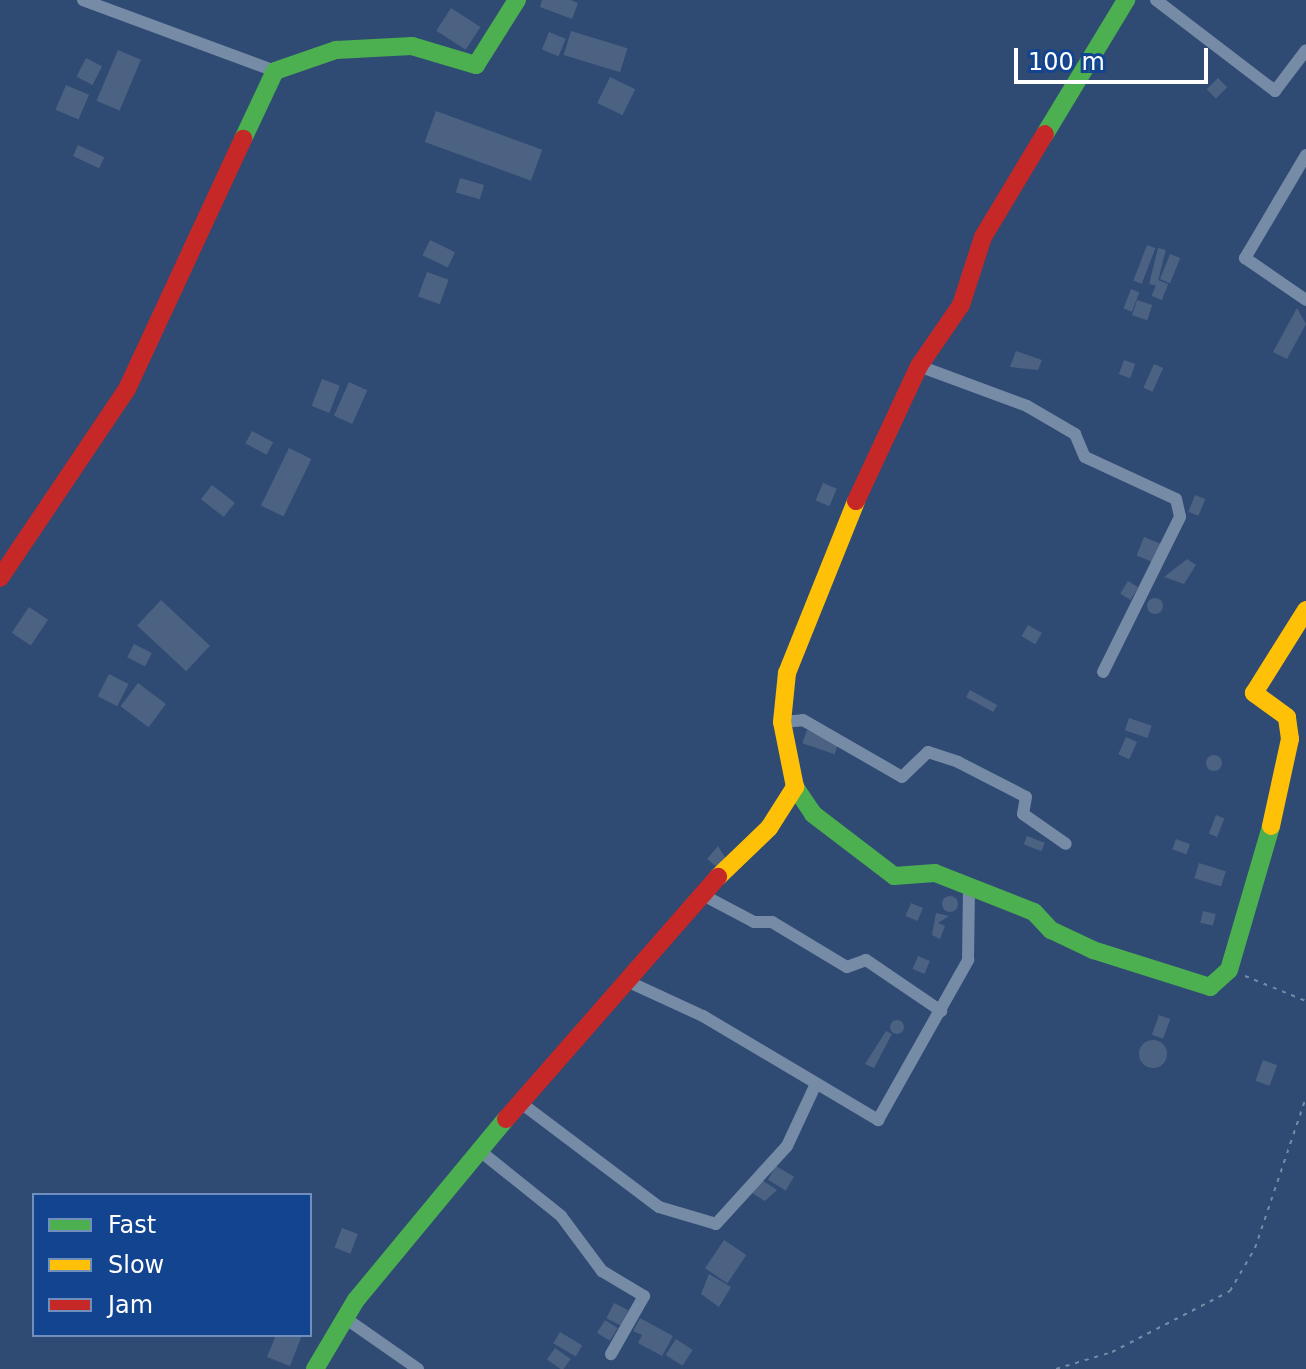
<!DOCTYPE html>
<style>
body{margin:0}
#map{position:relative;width:1306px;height:1369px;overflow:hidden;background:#2f4a73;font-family:"DejaVu Sans",sans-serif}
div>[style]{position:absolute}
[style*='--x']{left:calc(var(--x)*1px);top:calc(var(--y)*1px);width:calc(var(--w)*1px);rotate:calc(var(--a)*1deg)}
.building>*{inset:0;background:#4c6283;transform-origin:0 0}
.round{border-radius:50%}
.path>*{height:2px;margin-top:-1px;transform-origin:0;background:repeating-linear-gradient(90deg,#768ba6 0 4px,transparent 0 10px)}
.street>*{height:12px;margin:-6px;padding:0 6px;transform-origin:6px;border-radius:6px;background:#768ba6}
.fast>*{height:18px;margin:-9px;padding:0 9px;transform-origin:9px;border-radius:9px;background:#4caf50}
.slow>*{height:18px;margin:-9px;padding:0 9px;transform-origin:9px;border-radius:9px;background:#ffc107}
.jam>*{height:18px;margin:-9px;padding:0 9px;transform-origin:9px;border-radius:9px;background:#c62828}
span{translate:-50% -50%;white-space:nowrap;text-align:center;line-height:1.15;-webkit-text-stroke:6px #124490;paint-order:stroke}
.legend{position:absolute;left:32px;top:1193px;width:280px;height:144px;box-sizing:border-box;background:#124490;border:2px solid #718fbc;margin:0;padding:10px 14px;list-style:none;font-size:24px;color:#fff}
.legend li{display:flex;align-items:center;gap:16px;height:40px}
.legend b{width:40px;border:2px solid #718fbc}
.scale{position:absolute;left:1014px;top:48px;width:194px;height:36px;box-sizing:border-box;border:4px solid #fff;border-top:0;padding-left:10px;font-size:24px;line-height:28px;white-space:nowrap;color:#fff;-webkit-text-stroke:6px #124490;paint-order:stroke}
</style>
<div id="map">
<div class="building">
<div style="clip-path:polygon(542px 0,571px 0,578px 3px,572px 19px,540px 7px)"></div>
<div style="left:451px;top:8px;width:35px;height:27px;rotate:33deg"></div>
<div style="left:571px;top:31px;width:59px;height:25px;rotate:17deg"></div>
<div style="left:549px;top:32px;width:18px;height:19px;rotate:22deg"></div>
<div style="left:118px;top:50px;width:25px;height:55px;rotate:23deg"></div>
<div style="left:86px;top:58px;width:18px;height:21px;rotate:27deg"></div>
<div style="left:610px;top:77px;width:28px;height:29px;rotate:26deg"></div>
<div style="left:1218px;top:78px;width:13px;height:16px;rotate:45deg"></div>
<div style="left:66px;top:85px;width:25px;height:27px;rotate:23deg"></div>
<div style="left:436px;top:111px;width:113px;height:33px;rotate:20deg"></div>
<div style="left:78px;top:145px;width:29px;height:12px;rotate:25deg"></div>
<div style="left:460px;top:178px;width:25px;height:15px;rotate:16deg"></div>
<div style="left:430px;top:240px;width:28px;height:17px;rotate:26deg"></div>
<div style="left:1147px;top:245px;width:9px;height:38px;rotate:21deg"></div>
<div style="left:1158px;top:248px;width:8px;height:37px;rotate:14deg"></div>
<div style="left:1170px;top:254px;width:11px;height:27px;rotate:22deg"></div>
<div style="left:427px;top:272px;width:23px;height:26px;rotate:20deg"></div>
<div style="left:1158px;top:280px;width:11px;height:17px;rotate:22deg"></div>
<div style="left:1131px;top:289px;width:9px;height:21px;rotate:21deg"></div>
<div style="left:1137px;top:300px;width:16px;height:16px;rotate:18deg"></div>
<div style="clip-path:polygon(1297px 308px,1306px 324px,1287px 359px,1273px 352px)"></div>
<div style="clip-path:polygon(1016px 351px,1042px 360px,1038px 370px,1010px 367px)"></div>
<div style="left:1124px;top:360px;width:12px;height:15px;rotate:20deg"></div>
<div style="left:1154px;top:364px;width:10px;height:26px;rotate:24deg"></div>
<div style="left:322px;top:379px;width:19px;height:29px;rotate:21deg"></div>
<div style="left:349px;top:382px;width:20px;height:37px;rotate:24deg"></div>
<div style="left:252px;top:431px;width:24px;height:14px;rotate:28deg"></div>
<div style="left:289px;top:448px;width:25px;height:64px;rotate:26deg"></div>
<div style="left:823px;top:483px;width:15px;height:19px;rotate:23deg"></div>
<div style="left:212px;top:485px;width:29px;height:18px;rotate:38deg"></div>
<div style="left:1195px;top:495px;width:11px;height:18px;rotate:22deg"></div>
<div style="left:1144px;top:537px;width:18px;height:20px;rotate:22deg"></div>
<div style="clip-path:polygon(1187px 559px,1196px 565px,1184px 584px,1164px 577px)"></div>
<div style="left:1128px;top:581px;width:12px;height:15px;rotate:31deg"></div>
<div class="round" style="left:1147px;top:598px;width:16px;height:16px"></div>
<div style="left:161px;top:600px;width:67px;height:35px;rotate:43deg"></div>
<div style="left:29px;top:607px;width:23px;height:31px;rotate:34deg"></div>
<div style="left:1028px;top:625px;width:16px;height:13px;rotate:30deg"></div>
<div style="left:134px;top:644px;width:20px;height:15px;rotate:27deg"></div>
<div style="left:109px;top:674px;width:22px;height:25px;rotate:27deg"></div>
<div style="left:138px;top:683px;width:35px;height:29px;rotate:37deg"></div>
<div style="left:970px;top:690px;width:31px;height:8px;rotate:29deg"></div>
<div style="left:1129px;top:718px;width:24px;height:13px;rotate:19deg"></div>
<div style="left:807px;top:730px;width:34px;height:14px;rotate:19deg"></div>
<div style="left:1126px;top:737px;width:12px;height:19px;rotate:24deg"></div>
<div class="round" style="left:1206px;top:755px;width:16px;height:16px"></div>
<div style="left:1216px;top:815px;width:9px;height:20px;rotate:21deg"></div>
<div style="left:1027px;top:836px;width:19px;height:9px;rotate:21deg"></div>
<div style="left:1176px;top:839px;width:15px;height:11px;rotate:20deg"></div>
<div style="clip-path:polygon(718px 846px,726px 859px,718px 868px,707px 859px)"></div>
<div style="left:1199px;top:863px;width:28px;height:16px;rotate:17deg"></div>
<div class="round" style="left:942px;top:896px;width:16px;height:16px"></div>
<div style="left:911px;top:903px;width:13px;height:14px;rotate:23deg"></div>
<div style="left:1203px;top:911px;width:13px;height:12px;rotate:13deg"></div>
<div style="clip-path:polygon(936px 913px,949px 916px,938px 923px,945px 926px,940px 939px,932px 935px)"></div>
<div style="left:918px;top:956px;width:13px;height:14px;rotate:23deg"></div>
<div style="left:1159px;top:1015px;width:12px;height:21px;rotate:20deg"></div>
<div class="round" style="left:890px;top:1020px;width:14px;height:14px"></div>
<div style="clip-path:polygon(886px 1031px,892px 1034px,874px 1068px,865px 1064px)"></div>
<div class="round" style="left:1139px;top:1040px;width:28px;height:28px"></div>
<div style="left:1263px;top:1060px;width:15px;height:22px;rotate:20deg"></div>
<div style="left:776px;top:1166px;width:21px;height:16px;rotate:31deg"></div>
<div style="clip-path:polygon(762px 1180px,777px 1190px,765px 1201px,749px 1191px)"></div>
<div style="left:342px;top:1228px;width:17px;height:21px;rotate:21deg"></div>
<div style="left:724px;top:1240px;width:27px;height:34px;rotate:34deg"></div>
<div style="clip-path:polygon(709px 1274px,731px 1287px,719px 1307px,701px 1294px)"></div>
<div style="left:614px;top:1303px;width:16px;height:17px;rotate:27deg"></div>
<div style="clip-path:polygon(640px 1318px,673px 1336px,662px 1356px,638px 1343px,642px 1335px,633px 1331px)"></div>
<div style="left:605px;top:1320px;width:15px;height:15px;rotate:32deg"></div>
<div style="left:560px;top:1332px;width:26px;height:13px;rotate:31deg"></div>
<div style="clip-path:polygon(276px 1335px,302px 1335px,290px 1366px,267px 1357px)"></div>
<div style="left:676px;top:1339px;width:20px;height:19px;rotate:33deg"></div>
<div style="left:555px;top:1348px;width:19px;height:14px;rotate:35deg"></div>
</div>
<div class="path">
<div style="--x:1245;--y:976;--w:66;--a:22.3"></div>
<div style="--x:1056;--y:1369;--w:59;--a:-16.9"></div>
<div style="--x:1112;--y:1352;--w:133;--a:-27.3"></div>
<div style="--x:1230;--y:1291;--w:50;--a:-59.8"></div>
<div style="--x:1255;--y:1248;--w:159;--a:-71.3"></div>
</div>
<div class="street">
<div style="--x:83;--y:0;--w:205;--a:20.3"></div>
<div style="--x:1156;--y:0;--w:150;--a:37.4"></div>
<div style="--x:1275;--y:91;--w:51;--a:-52.9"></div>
<div style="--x:1306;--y:155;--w:120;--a:120.6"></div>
<div style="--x:1245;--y:258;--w:74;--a:34.5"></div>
<div style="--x:919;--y:366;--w:115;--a:20.3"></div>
<div style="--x:1027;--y:406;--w:56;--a:30.3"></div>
<div style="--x:1075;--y:434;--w:25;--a:67"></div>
<div style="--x:1085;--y:457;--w:100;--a:24.8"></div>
<div style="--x:1176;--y:499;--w:18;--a:77"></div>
<div style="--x:1180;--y:517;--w:173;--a:116.4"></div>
<div style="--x:782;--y:722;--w:21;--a:-5"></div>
<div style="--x:803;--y:720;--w:114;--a:29.9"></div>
<div style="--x:902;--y:777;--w:36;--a:-44"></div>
<div style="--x:928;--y:752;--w:32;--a:18"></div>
<div style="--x:958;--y:762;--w:76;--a:27.2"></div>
<div style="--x:1026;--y:797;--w:17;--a:100"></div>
<div style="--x:1023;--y:814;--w:52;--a:34.9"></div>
<div style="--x:701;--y:894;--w:60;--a:27.8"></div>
<div style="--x:754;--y:922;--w:18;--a:0"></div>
<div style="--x:772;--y:922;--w:87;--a:31"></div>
<div style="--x:847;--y:967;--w:20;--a:-20"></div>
<div style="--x:866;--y:960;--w:91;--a:34.2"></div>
<div style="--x:629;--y:982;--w:81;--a:24.7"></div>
<div style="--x:703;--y:1016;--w:204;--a:30.7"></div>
<div style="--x:878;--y:1120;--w:184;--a:-60.6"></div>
<div style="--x:968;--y:960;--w:70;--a:-89.2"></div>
<div style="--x:521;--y:1103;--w:173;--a:37"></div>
<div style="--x:659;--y:1207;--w:59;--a:16.6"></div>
<div style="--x:716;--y:1224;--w:105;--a:-47.7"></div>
<div style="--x:787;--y:1146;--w:64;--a:-65"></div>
<div style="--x:480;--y:1151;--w:104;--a:38.7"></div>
<div style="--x:561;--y:1216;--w:69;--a:53.3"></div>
<div style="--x:602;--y:1271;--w:49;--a:30.8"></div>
<div style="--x:644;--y:1296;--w:67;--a:119.6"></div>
<div style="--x:345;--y:1318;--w:89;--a:34.9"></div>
</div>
<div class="fast">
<div style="--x:1045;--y:134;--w:157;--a:-58.8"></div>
<div style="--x:243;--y:139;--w:75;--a:-64.8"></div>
<div style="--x:275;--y:71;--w:65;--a:-19"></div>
<div style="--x:336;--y:50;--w:76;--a:-3"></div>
<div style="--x:412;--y:46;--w:67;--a:16.5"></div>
<div style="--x:476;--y:65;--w:77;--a:-57.8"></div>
<div style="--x:795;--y:787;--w:32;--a:56"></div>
<div style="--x:813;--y:814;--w:102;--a:37.4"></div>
<div style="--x:894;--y:876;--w:41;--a:-4.2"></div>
<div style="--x:935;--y:873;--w:106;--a:21.5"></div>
<div style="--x:1034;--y:912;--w:25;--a:47"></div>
<div style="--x:1051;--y:930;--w:47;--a:25.5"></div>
<div style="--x:1093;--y:950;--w:123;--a:17.5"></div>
<div style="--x:1210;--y:987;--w:25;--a:-42"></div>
<div style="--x:1229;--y:970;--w:150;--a:-73.7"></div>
<div style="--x:315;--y:1369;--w:80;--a:-59.3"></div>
<div style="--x:356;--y:1300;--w:235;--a:-50.4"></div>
</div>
<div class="slow">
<div style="--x:1271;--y:826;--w:89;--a:-77.7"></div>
<div style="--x:1290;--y:739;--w:22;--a:-98"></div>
<div style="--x:1287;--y:717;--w:41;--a:-144"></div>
<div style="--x:1254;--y:693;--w:98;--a:-57.9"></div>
<div style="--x:718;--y:877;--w:71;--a:-43.9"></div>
<div style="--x:769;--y:828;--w:49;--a:-57.6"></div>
<div style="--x:795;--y:787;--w:66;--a:-101.3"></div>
<div style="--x:782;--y:722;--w:49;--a:-84.2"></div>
<div style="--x:787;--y:673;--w:185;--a:-68.1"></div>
</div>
<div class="jam">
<div style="--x:856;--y:501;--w:149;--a:-65"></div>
<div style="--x:919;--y:366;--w:74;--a:-55.5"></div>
<div style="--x:961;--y:305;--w:71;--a:-72.1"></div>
<div style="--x:983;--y:237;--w:120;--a:-59"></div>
<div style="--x:0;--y:578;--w:228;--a:-56.1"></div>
<div style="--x:127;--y:389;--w:276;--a:-65.1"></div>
<div style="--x:506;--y:1119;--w:322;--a:-48.8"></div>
</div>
<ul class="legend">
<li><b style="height:10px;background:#4caf50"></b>Fast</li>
<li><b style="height:10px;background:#ffc107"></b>Slow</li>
<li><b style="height:10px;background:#c62828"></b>Jam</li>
</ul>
<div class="scale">100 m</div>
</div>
